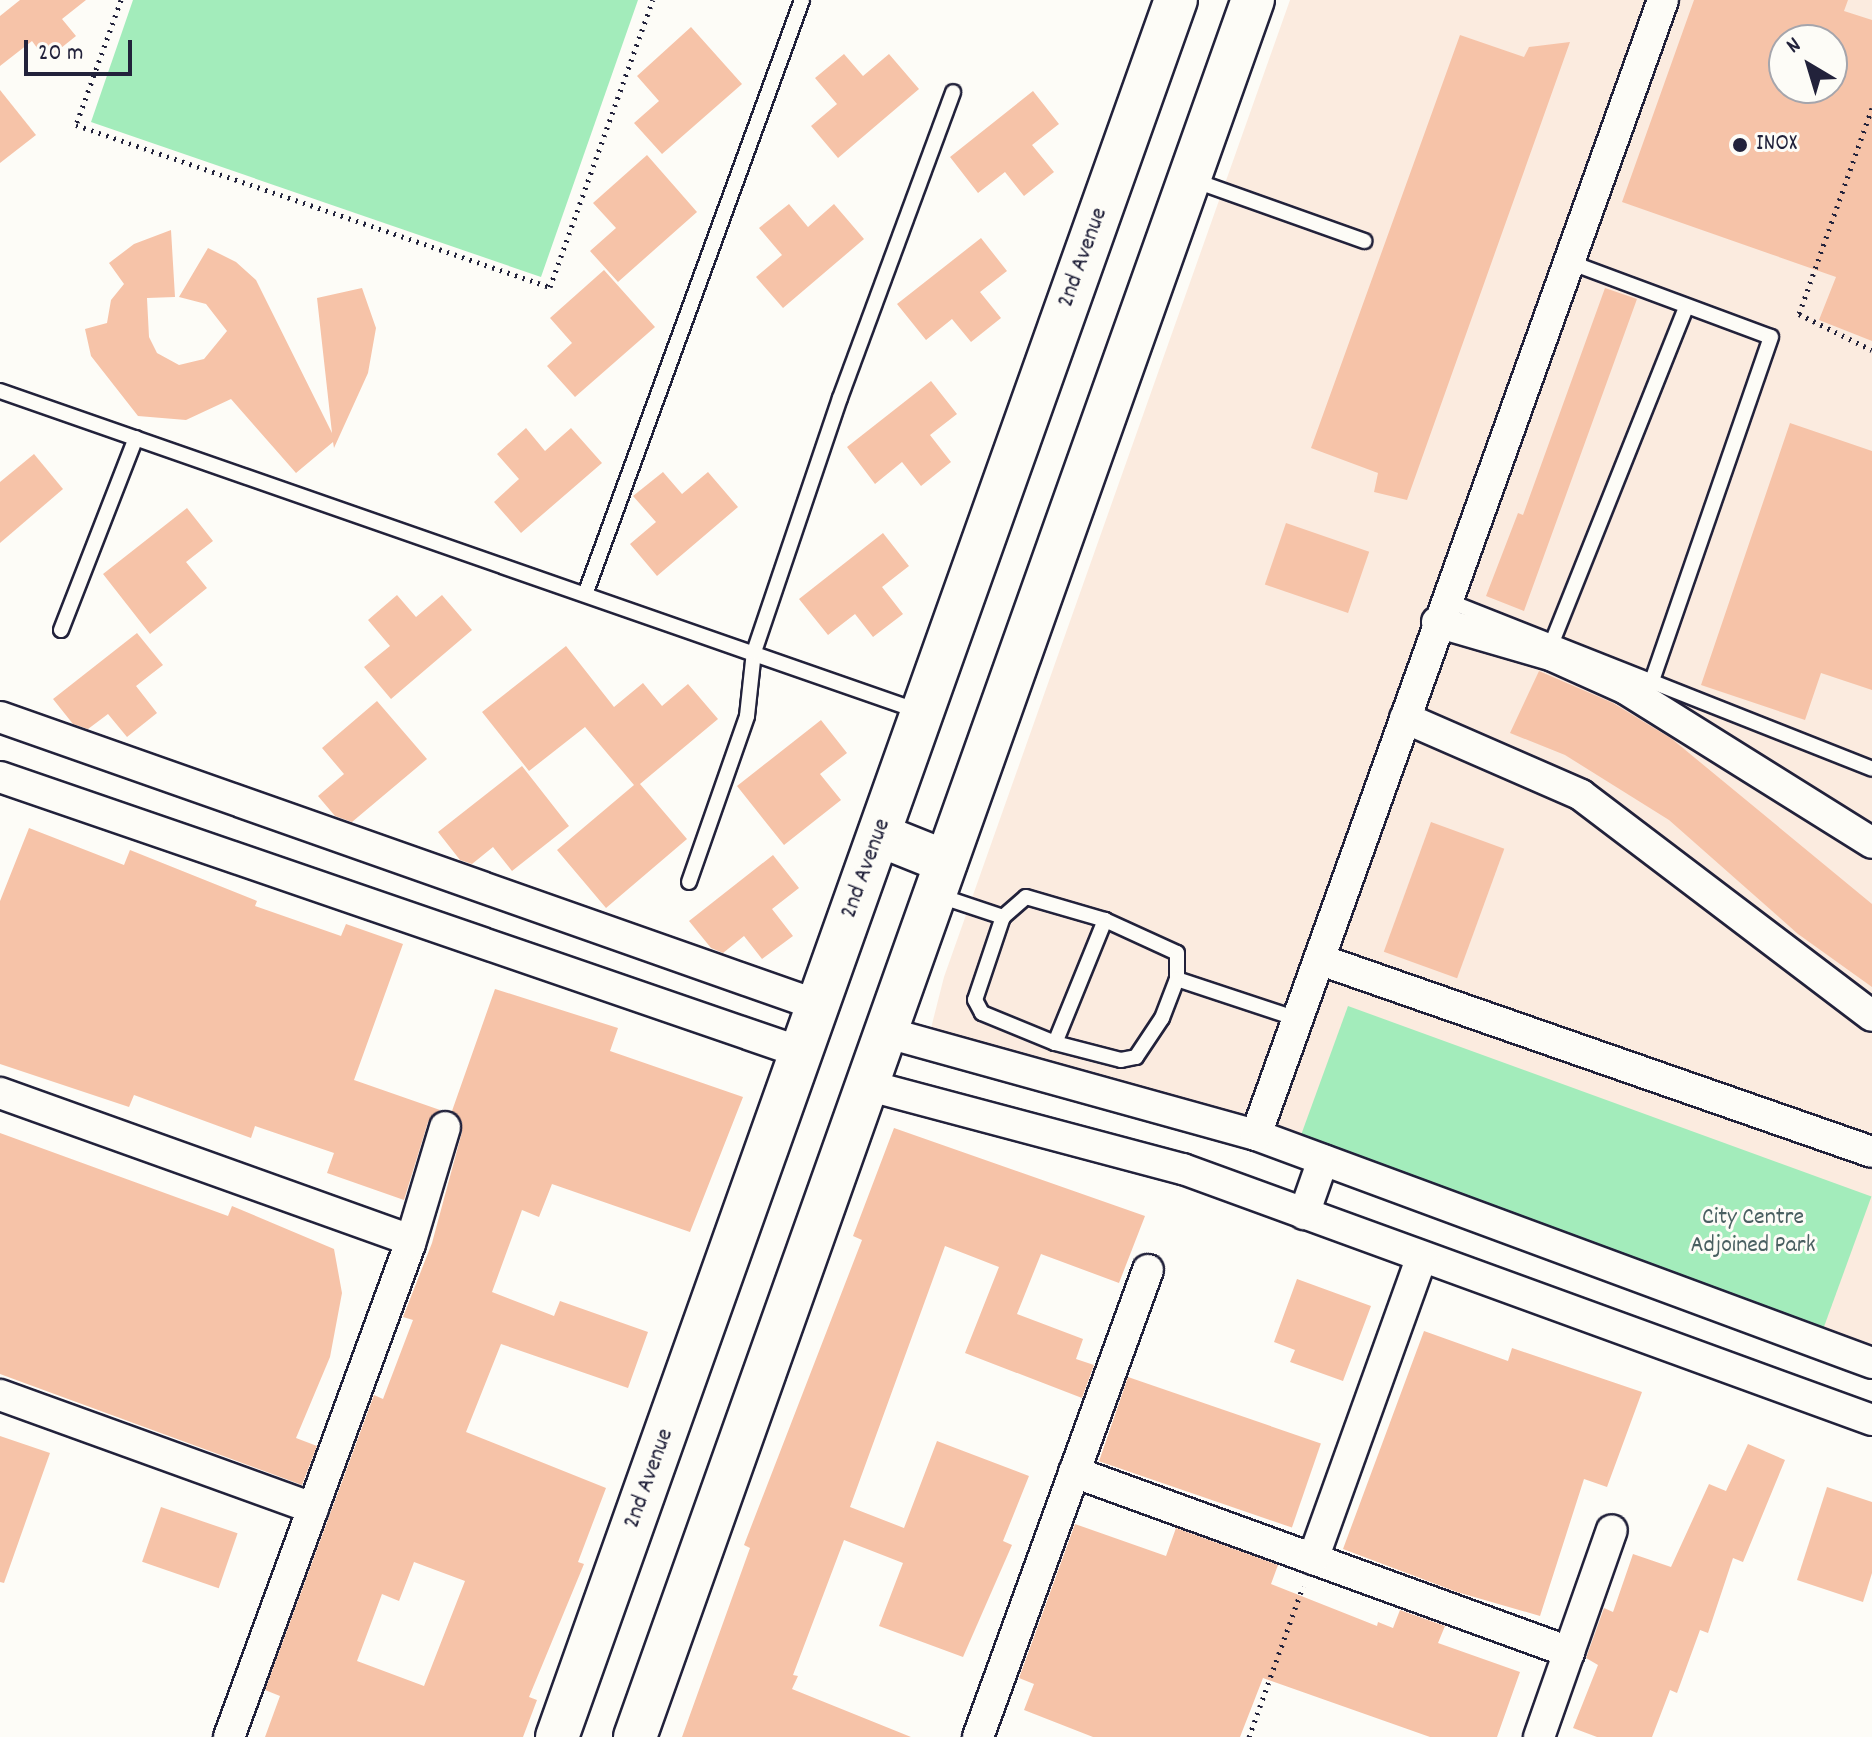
<!DOCTYPE html>
<style>
body{margin:0}
#map{position:relative;width:1872px;height:1737px;overflow:hidden;background:#fdfcf7;font-family:Dekko,sans-serif}
div>[style]{position:absolute}
[style*='--x']{left:calc(var(--x)*1px);top:calc(var(--y)*1px);width:calc(var(--w)*1px);rotate:calc(var(--a)*1deg)}
.built>*{inset:0;background:#fbebdf}
.green>*{inset:0;background:#a3ecbb;transform-origin:0 0}
.building>*{inset:0;background:#f6c3a8;transform-origin:0 0}
.path>*{height:5px;margin-top:-2.5px;transform-origin:0;background:repeating-linear-gradient(90deg,#22223b 0 2px,transparent 0 8px)}
.roads{filter:drop-shadow(2px 0 #22223b) drop-shadow(-2px 0 #22223b) drop-shadow(0 2px #22223b) drop-shadow(0 -2px #22223b)}
.lane>*{height:14px;margin:-7px;padding:0 7px;transform-origin:7px;border-radius:7px;background:#fdfcf7}
.street>*{height:30px;margin:-15px;padding:0 15px;transform-origin:15px;border-radius:15px;background:#fdfcf7}
.secondary>*{height:42px;margin:-21px;padding:0 21px;transform-origin:21px;border-radius:21px;background:#fdfcf7}
.dots>*{width:22px;height:22px;translate:-50% -50%;box-sizing:border-box;border:4px solid #fdfcf7;border-radius:50%}
span{translate:-50% -50%;white-space:nowrap;text-align:center;line-height:1.15;-webkit-text-stroke:6px #fdfcf7;paint-order:stroke}
.poi-label{font-size:24px;color:#22223b}
.left{translate:0 -50%;text-align:left}
.street-label{font-size:24px;color:#22223b}
.park-label{font-size:24px;color:#495f61}
.north{position:absolute;left:1768px;top:24px;width:80px;height:80px;box-sizing:border-box;background:#fdfcf7;border:2px solid #a5a5ac;border-radius:50%;rotate:322deg;font-size:22px;font-weight:700;line-height:32px;text-align:center;color:#22223b}
.north::after{content:'';display:block;margin:auto;width:28px;height:36px;background:#22223b;clip-path:polygon(50% 0,100% 100%,50% 72%,0 100%)}
.scale{position:absolute;left:24px;top:40px;width:108px;height:36px;box-sizing:border-box;border:4px solid #22223b;border-top:0;padding-left:10px;font-size:24px;line-height:28px;white-space:nowrap;color:#22223b;-webkit-text-stroke:6px #fdfcf7;paint-order:stroke}
</style>
<div id="map">
<div class="built">
<div style="clip-path:polygon(evenodd,1290px 0,1872px 0,1872px 1374px,929px 1036px,944px 977px,1290px 0,1784px 40px,1832px 40px,1832px 88px,1784px 88px,1784px 40px)"></div>
</div>
<div class="green">
<div style="clip-path:polygon(133px 0,638px 0,541px 277px,91px 122px)"></div>
<div style="left:1348px;top:1006px;width:557px;height:149px;rotate:20deg"></div>
</div>
<div class="building">
<div style="clip-path:polygon(20px 0,86px 0,62px 19px,76px 36px,46px 60px,32px 41px,0 66px,0 16px)"></div>
<div style="clip-path:polygon(evenodd,1694px 0,1848px 0,1844px 11px,1872px 20px,1872px 341px,1819px 320px,1836px 277px,1622px 202px,1694px 0,1784px 40px,1832px 40px,1832px 88px,1784px 88px,1784px 40px)"></div>
<div style="clip-path:polygon(691px 27px,742px 84px,662px 154px,634px 123px,659px 101px,637px 76px)"></div>
<div style="clip-path:polygon(1460px 35px,1524px 57px,1529px 47px,1570px 42px,1407px 500px,1374px 492px,1378px 473px,1311px 448px)"></div>
<div style="clip-path:polygon(844px 54px,863px 76px,889px 54px,919px 89px,838px 158px,811px 126px,837px 104px,815px 78px)"></div>
<div style="clip-path:polygon(0 90px,36px 135px,0 163px)"></div>
<div style="clip-path:polygon(1033px 91px,1059px 124px,1032px 145px,1054px 172px,1024px 196px,1005px 172px,978px 193px,950px 157px)"></div>
<div style="clip-path:polygon(647px 155px,697px 212px,618px 282px,590px 251px,616px 228px,593px 203px)"></div>
<div style="clip-path:polygon(789px 204px,808px 227px,834px 204px,864px 239px,783px 308px,756px 277px,782px 255px,759px 228px)"></div>
<div style="clip-path:polygon(171px 230px,175px 297px,147px 298px,149px 337px,157px 353px,179px 365px,204px 359px,227px 331px,206px 304px,179px 297px,208px 248px,236px 262px,256px 280px,332px 433px,317px 298px,362px 288px,376px 328px,368px 373px,334px 448px,333px 442px,296px 473px,231px 399px,186px 420px,138px 416px,91px 356px,85px 329px,107px 323px,111px 300px,124px 284px,109px 263px,134px 244px)"></div>
<div style="clip-path:polygon(981px 238px,1007px 271px,980px 292px,1001px 318px,971px 342px,952px 319px,926px 340px,897px 304px)"></div>
<div style="clip-path:polygon(604px 270px,655px 327px,575px 397px,547px 366px,572px 343px,550px 318px)"></div>
<div style="clip-path:polygon(1605px 288px,1637px 299px,1524px 611px,1486px 596px,1518px 513px,1523px 515px)"></div>
<div style="clip-path:polygon(931px 381px,957px 414px,930px 435px,951px 462px,921px 486px,902px 462px,875px 484px,847px 447px)"></div>
<div style="clip-path:polygon(1790px 423px,1872px 451px,1872px 690px,1821px 673px,1805px 720px,1701px 685px)"></div>
<div style="clip-path:polygon(526px 428px,545px 451px,571px 428px,602px 463px,521px 533px,494px 502px,519px 479px,497px 454px)"></div>
<div style="clip-path:polygon(34px 454px,63px 489px,0 543px,0 482px)"></div>
<div style="clip-path:polygon(663px 472px,682px 494px,708px 472px,738px 507px,657px 576px,630px 544px,656px 522px,633px 496px)"></div>
<div style="clip-path:polygon(187px 508px,213px 541px,186px 562px,207px 588px,150px 634px,103px 574px)"></div>
<div style="left:1286px;top:523px;width:88px;height:65px;rotate:19deg"></div>
<div style="clip-path:polygon(883px 533px,909px 566px,882px 587px,903px 614px,873px 637px,855px 614px,828px 635px,799px 599px)"></div>
<div style="clip-path:polygon(397px 595px,416px 617px,442px 595px,472px 630px,391px 699px,364px 667px,390px 646px,368px 620px)"></div>
<div style="clip-path:polygon(137px 633px,163px 665px,136px 686px,157px 713px,127px 737px,108px 714px,88px 729px,73px 724px,53px 699px)"></div>
<div style="clip-path:polygon(566px 646px,614px 707px,643px 683px,662px 706px,688px 684px,718px 719px,640px 784px,687px 839px,606px 908px,557px 850px,634px 785px,585px 727px,529px 771px,482px 712px)"></div>
<div style="clip-path:polygon(1539px 671px,1613px 703px,1672px 739px,1872px 904px,1872px 987px,1798px 934px,1669px 820px,1565px 755px,1510px 733px)"></div>
<div style="clip-path:polygon(377px 701px,427px 759px,352px 822px,335px 816px,318px 796px,344px 774px,322px 748px)"></div>
<div style="clip-path:polygon(821px 720px,847px 753px,820px 774px,841px 800px,784px 845px,737px 786px)"></div>
<div style="clip-path:polygon(522px 766px,569px 826px,512px 871px,493px 847px,472px 864px,460px 860px,438px 832px)"></div>
<div style="left:1431px;top:822px;width:78px;height:138px;rotate:20deg"></div>
<div style="clip-path:polygon(29px 828px,124px 865px,130px 850px,257px 901px,255px 906px,341px 936px,346px 924px,403px 944px,354px 1080px,440px 1110px,428px 1122px,404px 1200px,327px 1173px,334px 1153px,255px 1126px,251px 1138px,134px 1095px,129px 1107px,0 1064px,0 901px)"></div>
<div style="clip-path:polygon(773px 855px,799px 888px,772px 909px,793px 936px,762px 959px,744px 936px,723px 953px,711px 948px,689px 921px)"></div>
<div style="clip-path:polygon(evenodd,495px 989px,618px 1028px,610px 1051px,743px 1097px,690px 1232px,552px 1184px,539px 1217px,522px 1210px,492px 1292px,554px 1316px,560px 1301px,648px 1332px,628px 1388px,501px 1344px,466px 1432px,606px 1488px,578px 1562px,584px 1564px,529px 1697px,537px 1700px,523px 1737px,265px 1737px,280px 1696px,265px 1690px,374px 1395px,383px 1399px,413px 1320px,403px 1317px,432px 1243px,462px 1132px,462px 1122px,452px 1111px,495px 989px,414px 1562px,465px 1581px,424px 1686px,357px 1661px,382px 1594px,399px 1601px,414px 1562px)"></div>
<div style="clip-path:polygon(894px 1128px,1145px 1216px,1119px 1283px,1041px 1254px,1017px 1314px,1083px 1339px,1076px 1359px,1094px 1365px,1082px 1398px,965px 1353px,999px 1267px,945px 1246px,850px 1507px,904px 1528px,937px 1441px,1029px 1476px,1003px 1541px,1012px 1545px,963px 1657px,879px 1626px,903px 1563px,844px 1540px,793px 1675px,798px 1676px,792px 1689px,911px 1737px,682px 1737px,750px 1548px,744px 1545px,862px 1240px,853px 1236px)"></div>
<div style="clip-path:polygon(0 1133px,228px 1216px,232px 1206px,334px 1249px,342px 1293px,330px 1357px,296px 1438px,317px 1446px,302px 1485px,0 1374px)"></div>
<div style="clip-path:polygon(1297px 1279px,1371px 1306px,1343px 1381px,1290px 1362px,1295px 1350px,1274px 1342px)"></div>
<div style="clip-path:polygon(1424px 1331px,1508px 1361px,1512px 1348px,1642px 1392px,1607px 1487px,1584px 1479px,1540px 1616px,1457px 1592px,1343px 1549px)"></div>
<div style="left:1128px;top:1377px;width:204px;height:89px;rotate:19deg"></div>
<div style="clip-path:polygon(0 1436px,50px 1453px,4px 1583px,0 1582px)"></div>
<div style="clip-path:polygon(1748px 1444px,1785px 1460px,1743px 1562px,1733px 1558px,1708px 1633px,1700px 1630px,1677px 1693px,1670px 1690px,1652px 1737px,1597px 1737px,1573px 1728px,1598px 1665px,1586px 1658px,1604px 1608px,1613px 1612px,1633px 1554px,1671px 1567px,1709px 1484px,1726px 1491px)"></div>
<div style="clip-path:polygon(1827px 1487px,1872px 1502px,1872px 1573px,1863px 1602px,1797px 1580px)"></div>
<div style="left:161px;top:1507px;width:81px;height:58px;rotate:19deg"></div>
<div style="clip-path:polygon(1075px 1524px,1166px 1556px,1176px 1528px,1278px 1565px,1271px 1584px,1377px 1626px,1378px 1622px,1393px 1628px,1400px 1610px,1445px 1626px,1438px 1643px,1520px 1672px,1497px 1737px,1430px 1737px,1263px 1678px,1240px 1737px,1093px 1737px,1024px 1710px,1034px 1684px,1019px 1678px)"></div>
</div>
<div class="path">
<div style="--x:121;--y:0;--w:133;--a:109.8"></div>
<div style="--x:76;--y:125;--w:501;--a:18.87"></div>
<div style="--x:550;--y:287;--w:305;--a:-70.3"></div>
<div style="--x:1872;--y:108;--w:219;--a:109.5"></div>
<div style="--x:1799;--y:314;--w:81;--a:26.3"></div>
<div style="--x:1249;--y:1737;--w:160;--a:-70.3"></div>
</div>
<div class="roads">
<div class="lane">
<div style="--x:1193;--y:180;--w:182;--a:19.6"></div>
<div style="--x:1569;--y:262;--w:215;--a:20.4"></div>
<div style="--x:1771;--y:337;--w:361;--a:109.1"></div>
<div style="--x:0;--y:391;--w:972;--a:19.22"></div>
<div style="--x:586;--y:592;--w:630;--a:-69.95"></div>
<div style="--x:1446;--y:600;--w:458;--a:21.6"></div>
<div style="--x:61;--y:630;--w:206;--a:-68.7"></div>
<div style="--x:1553;--y:640;--w:358;--a:-68.2"></div>
<div style="--x:689;--y:882;--w:176;--a:-70.7"></div>
<div style="--x:747;--y:716;--w:64;--a:-83.8"></div>
<div style="--x:754;--y:652;--w:268;--a:-71.3"></div>
<div style="--x:840;--y:398;--w:326;--a:-69.7"></div>
<div style="--x:937;--y:895;--w:70;--a:18.4"></div>
<div style="--x:1026;--y:897;--w:82;--a:16.2"></div>
<div style="--x:1105;--y:920;--w:79;--a:24.6"></div>
<div style="--x:1177;--y:953;--w:26;--a:90"></div>
<div style="--x:1177;--y:979;--w:42;--a:111"></div>
<div style="--x:1162;--y:1018;--w:47;--a:123.7"></div>
<div style="--x:1136;--y:1057;--w:15;--a:169"></div>
<div style="--x:1121;--y:1060;--w:68;--a:-165.6"></div>
<div style="--x:1055;--y:1043;--w:79;--a:-157.7"></div>
<div style="--x:982;--y:1013;--w:15;--a:-118"></div>
<div style="--x:975;--y:1000;--w:88;--a:-71.4"></div>
<div style="--x:1003;--y:917;--w:30;--a:-41"></div>
<div style="--x:1177;--y:979;--w:126;--a:18.4"></div>
<div style="--x:1055;--y:1043;--w:133;--a:-67.9"></div>
</div>
<div class="street">
<div style="--x:1437;--y:622;--w:121;--a:16.3"></div>
<div style="--x:1553;--y:656;--w:80;--a:24.3"></div>
<div style="--x:1626;--y:689;--w:290;--a:32"></div>
<div style="--x:0;--y:717;--w:866;--a:19.42"></div>
<div style="--x:1405;--y:718;--w:192;--a:23.6"></div>
<div style="--x:1581;--y:795;--w:365;--a:37.2"></div>
<div style="--x:0;--y:777;--w:849;--a:18.97"></div>
<div style="--x:1321;--y:960;--w:583;--a:19.21"></div>
<div style="--x:888;--y:1033;--w:382;--a:15.5"></div>
<div style="--x:1256;--y:1135;--w:657;--a:20.31"></div>
<div style="--x:870;--y:1086;--w:324;--a:14.9"></div>
<div style="--x:1183;--y:1169;--w:733;--a:20.02"></div>
<div style="--x:0;--y:1093;--w:436;--a:19.7"></div>
<div style="--x:1256;--y:1135;--w:1206;--a:-70.27"></div>
<div style="--x:1304;--y:1214;--w:57;--a:-70.6"></div>
<div style="--x:0;--y:1395;--w:333;--a:19.9"></div>
<div style="--x:1074;--y:1472;--w:527;--a:19.98"></div>
<div style="--x:1313;--y:1559;--w:321;--a:-70.2"></div>
<div style="--x:229;--y:1737;--w:525;--a:-69.84"></div>
<div style="--x:410;--y:1244;--w:122;--a:-73.3"></div>
<div style="--x:978;--y:1737;--w:497;--a:-70"></div>
<div style="--x:1539;--y:1737;--w:219;--a:-70.6"></div>
</div>
<div class="secondary">
<div style="--x:879;--y:835;--w:72;--a:21.9"></div>
<div style="--x:557;--y:1737;--w:1844;--a:-70.39"></div>
<div style="--x:635;--y:1737;--w:1844;--a:-70.42"></div>
</div>
</div>
<div class="dots">
<div style="left:1740px;top:145px;background:#22223b"></div>
</div>
<div class="poi-label">
<span class="left" style="left:1756px;top:145px">INOX</span>
</div>
<div class="street-label">
<span style="left:1084px;top:258px;rotate:-70deg">2nd Avenue</span>
<span style="left:867px;top:869px;rotate:-70deg">2nd Avenue</span>
<span style="left:650px;top:1479px;rotate:-70deg">2nd Avenue</span>
</div>
<div class="park-label">
<span style="left:1753px;top:1233px">City Centre<br>Adjoined Park</span>
</div>
<div class="north">N</div>
<div class="scale">20 m</div>
</div>
